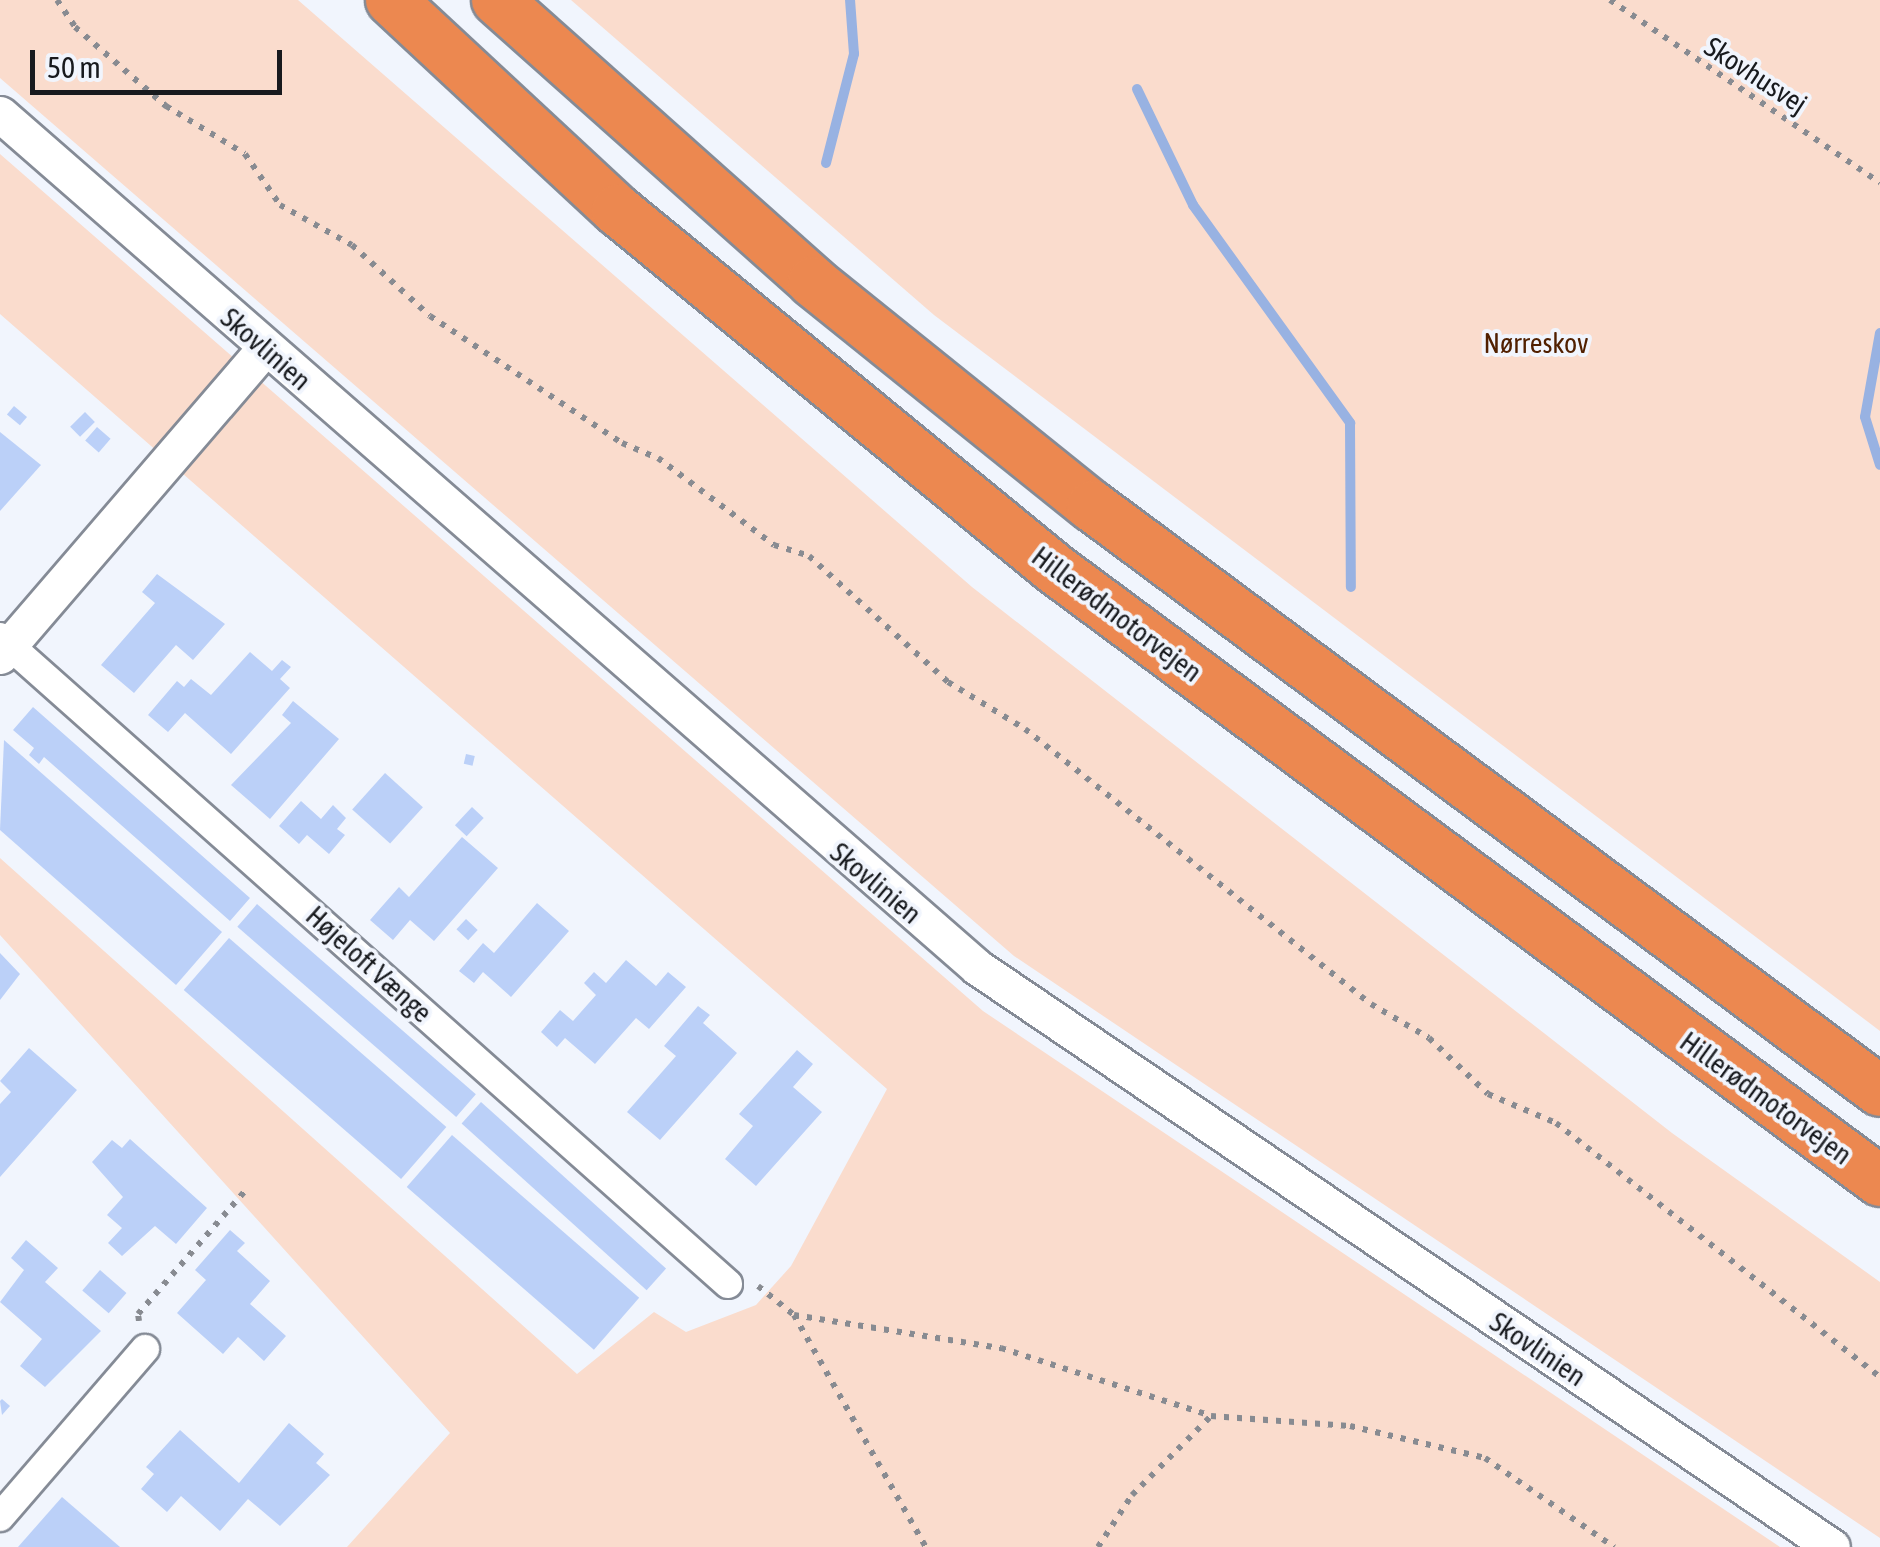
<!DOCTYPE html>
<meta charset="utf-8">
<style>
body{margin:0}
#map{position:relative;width:1880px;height:1547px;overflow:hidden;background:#f1f5fd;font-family:"Asap Condensed",sans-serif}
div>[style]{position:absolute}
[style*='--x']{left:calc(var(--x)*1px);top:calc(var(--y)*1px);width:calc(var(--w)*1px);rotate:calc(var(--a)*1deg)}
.green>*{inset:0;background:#fadccd}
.stream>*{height:10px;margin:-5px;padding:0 5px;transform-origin:5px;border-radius:5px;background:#98b2e2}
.building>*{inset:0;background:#bbd0f8;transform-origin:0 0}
.path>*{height:6px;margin-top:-3px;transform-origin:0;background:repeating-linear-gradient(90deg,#888b91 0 5px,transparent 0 13px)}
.roads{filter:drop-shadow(2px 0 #858b96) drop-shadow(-2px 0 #858b96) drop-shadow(0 2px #858b96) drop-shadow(0 -2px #858b96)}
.minor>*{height:28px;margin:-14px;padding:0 14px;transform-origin:14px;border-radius:14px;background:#fff}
.tertiary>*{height:35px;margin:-17.5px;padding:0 17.5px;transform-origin:17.5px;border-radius:17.5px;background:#fff}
.motorway>*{height:50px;margin:-25px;padding:0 25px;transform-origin:25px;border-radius:25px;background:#ec8850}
span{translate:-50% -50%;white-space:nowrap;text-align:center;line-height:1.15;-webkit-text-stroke:8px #f1f5fd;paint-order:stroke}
.street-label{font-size:28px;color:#181a1e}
.park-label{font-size:28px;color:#512000}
.scale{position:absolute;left:30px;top:50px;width:252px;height:45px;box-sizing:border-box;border:5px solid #181a1e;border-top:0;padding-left:12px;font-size:30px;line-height:35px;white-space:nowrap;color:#181a1e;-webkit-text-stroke:8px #f1f5fd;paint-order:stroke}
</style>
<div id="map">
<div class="green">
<div style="clip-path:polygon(0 0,298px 0,972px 587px,1672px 1133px,1880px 1282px,1880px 1538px,1014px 956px,0 78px)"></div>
<div style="clip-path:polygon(571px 0,1880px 0,1880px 1031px,934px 315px)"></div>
<div style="clip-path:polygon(0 154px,983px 1011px,1780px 1547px,347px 1547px,450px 1433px,0 935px,0 858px,577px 1374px,654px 1312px,686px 1332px,756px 1305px,791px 1266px,887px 1089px,0 314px)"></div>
</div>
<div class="stream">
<div style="--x:1137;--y:89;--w:129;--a:64.2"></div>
<div style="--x:1193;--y:205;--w:269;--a:54.2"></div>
<div style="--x:1350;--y:423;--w:164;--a:89.7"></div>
<div style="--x:826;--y:163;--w:113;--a:-75.6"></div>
<div style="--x:854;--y:54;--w:54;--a:-94.2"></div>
<div style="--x:1880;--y:333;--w:85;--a:100.1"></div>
<div style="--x:1865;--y:417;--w:50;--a:72.6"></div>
</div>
<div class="building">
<div style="left:14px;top:406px;width:17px;height:11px;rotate:40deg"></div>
<div style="left:85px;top:412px;width:14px;height:21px;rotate:45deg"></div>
<div style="left:97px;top:427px;width:18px;height:18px;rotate:41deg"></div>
<div style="clip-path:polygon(0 432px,41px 465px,0 511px)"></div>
<div style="clip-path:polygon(157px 574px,225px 624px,193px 660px,176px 645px,134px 693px,101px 665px,155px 603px,142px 592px)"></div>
<div style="clip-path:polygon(250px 652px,272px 671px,282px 660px,291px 667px,280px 679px,290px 688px,231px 754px,185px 713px,168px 732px,148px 715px,177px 681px,184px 687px,191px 679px,211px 695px)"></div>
<div style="clip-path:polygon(293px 701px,339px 739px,270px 819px,231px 785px,291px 723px,282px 715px)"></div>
<div style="clip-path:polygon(33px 707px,250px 898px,230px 921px,44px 757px,39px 764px,29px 755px,34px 748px,13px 730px)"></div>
<div style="clip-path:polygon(4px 740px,222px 932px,176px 985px,0 830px)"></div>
<div style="left:466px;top:754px;width:9px;height:10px;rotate:13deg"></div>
<div style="left:385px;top:773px;width:51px;height:49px;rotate:42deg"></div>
<div style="clip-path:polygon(301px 801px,321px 819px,333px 805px,346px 818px,337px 829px,345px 835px,329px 854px,307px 835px,299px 844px,279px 826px)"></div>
<div style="left:472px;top:807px;width:16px;height:25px;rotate:43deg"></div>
<div style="clip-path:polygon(462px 837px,498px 868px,434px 941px,410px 920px,393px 940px,370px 920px,399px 887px,409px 897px)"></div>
<div style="clip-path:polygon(537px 903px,569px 931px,511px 997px,483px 972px,474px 983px,459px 971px,483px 943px,494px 953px)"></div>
<div style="left:257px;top:904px;width:290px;height:30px;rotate:41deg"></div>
<div style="left:466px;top:919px;width:16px;height:14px;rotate:43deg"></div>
<div style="left:229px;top:938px;width:288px;height:69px;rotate:41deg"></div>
<div style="clip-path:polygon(0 953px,20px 974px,0 1000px)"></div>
<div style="clip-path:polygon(626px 960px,656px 986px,668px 972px,686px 987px,649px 1029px,636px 1018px,595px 1064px,565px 1038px,557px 1047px,541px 1032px,560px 1010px,573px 1021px,596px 995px,584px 983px,594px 972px,606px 983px)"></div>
<div style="clip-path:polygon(698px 1006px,710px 1015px,703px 1023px,737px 1053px,660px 1140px,627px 1112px,676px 1056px,664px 1046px)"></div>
<div style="clip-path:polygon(29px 1048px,77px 1090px,0 1177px,0 1104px,11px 1092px,0 1081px)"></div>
<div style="clip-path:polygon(797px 1050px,813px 1064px,793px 1087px,822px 1112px,756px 1186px,725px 1159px,753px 1126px,739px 1114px)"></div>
<div style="left:481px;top:1102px;width:249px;height:29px;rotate:42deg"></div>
<div style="left:452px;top:1135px;width:248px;height:69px;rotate:41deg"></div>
<div style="clip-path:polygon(130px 1139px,207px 1208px,176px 1244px,155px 1226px,122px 1256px,108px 1243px,122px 1228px,107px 1215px,123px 1197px,92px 1162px,112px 1140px,122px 1148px)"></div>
<div style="clip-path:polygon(230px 1230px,245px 1243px,237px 1251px,270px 1281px,250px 1304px,286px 1336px,264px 1361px,238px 1337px,223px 1354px,177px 1313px,206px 1280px,195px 1270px)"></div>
<div style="clip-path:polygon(26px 1240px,58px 1268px,45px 1282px,101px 1331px,45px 1387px,20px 1366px,42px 1339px,0 1302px,24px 1270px,11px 1258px)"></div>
<div style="left:100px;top:1270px;width:35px;height:27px;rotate:41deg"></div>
<div style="clip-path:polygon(2px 1399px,10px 1406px,2px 1415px,0 1401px)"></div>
<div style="clip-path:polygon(289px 1423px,324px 1454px,316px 1463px,330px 1475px,280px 1526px,248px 1499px,220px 1531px,181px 1496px,167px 1512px,141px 1489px,154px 1474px,146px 1467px,180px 1430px,239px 1483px)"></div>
<div style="clip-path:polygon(62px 1497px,120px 1547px,18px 1547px)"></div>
</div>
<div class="path">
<div style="--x:57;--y:0;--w:32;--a:56"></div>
<div style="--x:75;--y:27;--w:121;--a:41"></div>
<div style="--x:166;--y:106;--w:92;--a:31.3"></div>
<div style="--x:245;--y:154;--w:62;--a:55.5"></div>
<div style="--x:280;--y:205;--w:82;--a:29.1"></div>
<div style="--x:352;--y:245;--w:105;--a:42.3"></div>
<div style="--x:430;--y:316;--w:230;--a:33.5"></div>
<div style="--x:622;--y:443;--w:39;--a:23"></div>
<div style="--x:658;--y:458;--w:145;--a:36.9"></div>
<div style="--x:774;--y:545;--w:37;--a:17"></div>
<div style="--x:809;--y:556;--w:188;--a:42.2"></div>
<div style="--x:948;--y:682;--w:90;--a:31.4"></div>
<div style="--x:1025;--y:729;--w:442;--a:38.5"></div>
<div style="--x:1371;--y:1004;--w:67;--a:30.4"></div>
<div style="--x:1429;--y:1038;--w:81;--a:43.5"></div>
<div style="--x:1488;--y:1094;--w:74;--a:23.1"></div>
<div style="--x:1556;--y:1123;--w:412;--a:38.1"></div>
<div style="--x:1610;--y:0;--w:326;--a:34.1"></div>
<div style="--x:758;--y:1286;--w:46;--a:38.9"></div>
<div style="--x:794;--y:1315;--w:267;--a:60.4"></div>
<div style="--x:794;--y:1315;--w:210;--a:9.1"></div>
<div style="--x:1001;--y:1348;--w:221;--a:17.9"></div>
<div style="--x:1211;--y:1416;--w:139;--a:4.1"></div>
<div style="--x:1350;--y:1426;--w:139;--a:13.3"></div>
<div style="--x:1485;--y:1458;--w:157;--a:34.6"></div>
<div style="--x:139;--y:1321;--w:7;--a:-98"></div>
<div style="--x:138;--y:1314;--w:162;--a:-49"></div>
<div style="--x:1098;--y:1547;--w:62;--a:-56.8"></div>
<div style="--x:1132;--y:1495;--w:112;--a:-45"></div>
</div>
<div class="roads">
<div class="minor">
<div style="--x:0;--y:637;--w:974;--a:41.63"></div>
<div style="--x:0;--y:1517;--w:222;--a:-49.2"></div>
</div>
<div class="tertiary">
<div style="--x:0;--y:114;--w:1297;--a:41.12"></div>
<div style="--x:977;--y:967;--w:1033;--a:34.15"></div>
<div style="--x:0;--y:656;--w:406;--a:-49.3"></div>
</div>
<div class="motorway">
<div style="--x:391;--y:0;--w:309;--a:42.9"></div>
<div style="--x:617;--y:210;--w:566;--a:39.34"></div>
<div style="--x:1055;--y:569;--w:1027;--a:36.57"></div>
<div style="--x:497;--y:0;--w:424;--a:41.7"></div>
<div style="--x:813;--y:282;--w:358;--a:38.8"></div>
<div style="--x:1092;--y:506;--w:981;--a:36.59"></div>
</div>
</div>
<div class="street-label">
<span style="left:1756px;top:75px;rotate:33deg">Skovhusvej</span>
<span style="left:266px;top:349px;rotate:41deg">Skovlinien</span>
<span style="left:1117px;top:614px;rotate:37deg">Hillerødmotorvejen</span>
<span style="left:876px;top:883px;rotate:40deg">Skovlinien</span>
<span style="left:369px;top:964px;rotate:42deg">Højeloft Vænge</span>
<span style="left:1766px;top:1098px;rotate:36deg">Hillerødmotorvejen</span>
<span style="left:1538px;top:1349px;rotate:34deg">Skovlinien</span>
</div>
<div class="park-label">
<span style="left:1536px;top:343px">Nørreskov</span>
</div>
<div class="scale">50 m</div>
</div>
